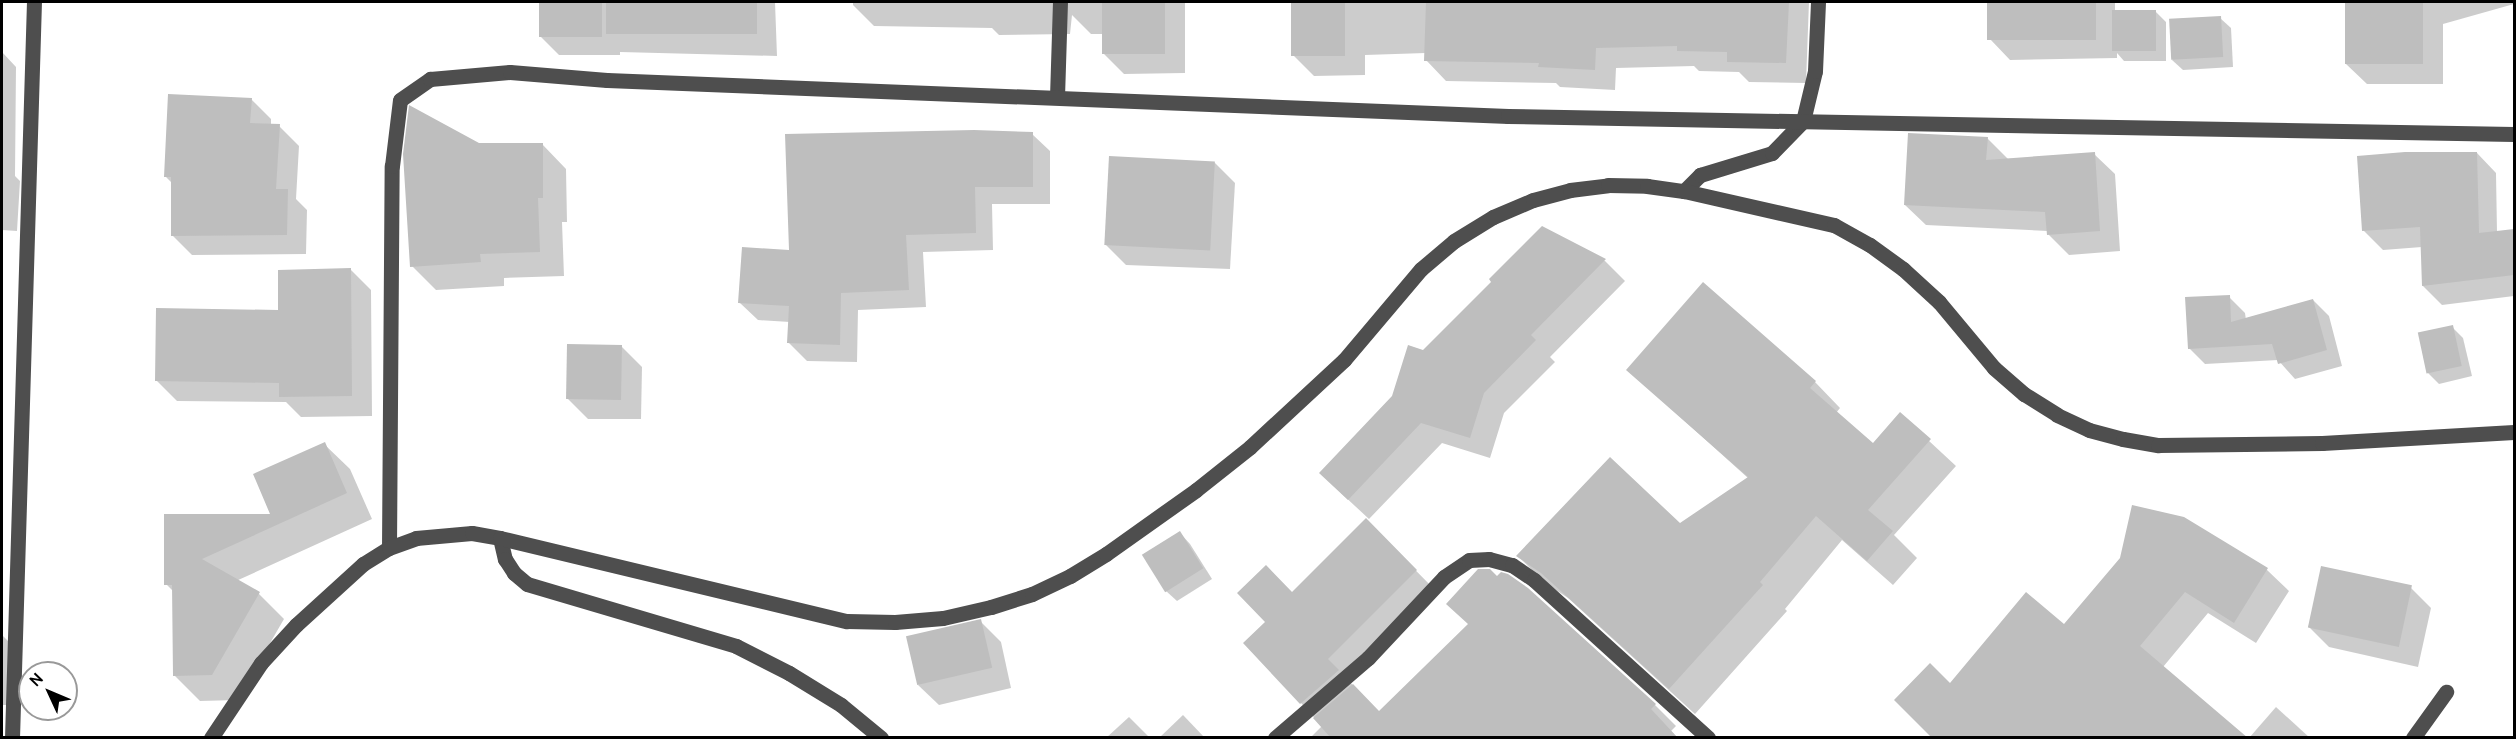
<!DOCTYPE html>
<style>
body{margin:0}
#map{position:relative;width:2516px;height:739px;overflow:hidden;background:#fff;font-family:Cabin,sans-serif}
div>[style]{position:absolute}
[style*='--x']{left:calc(var(--x)*1px);top:calc(var(--y)*1px);width:calc(var(--w)*1px);rotate:calc(var(--a)*1deg)}
.shadow>*{inset:0;background:#0003}
.building>*{inset:0;background:#bebebe;transform-origin:0 0}
.minor>*{height:15px;margin:-7.5px;padding:0 7.5px;transform-origin:7.5px;border-radius:7.5px;background:#4e4e4e}
span{translate:-50% -50%;white-space:nowrap;text-align:center;line-height:1.15;-webkit-text-stroke:4.5px #fff;paint-order:stroke}
.frame{position:absolute;inset:0;border:3px solid #000;pointer-events:none}
.north{position:absolute;left:18px;top:661px;width:60px;height:60px;box-sizing:border-box;background:#fff;border:2px solid #999;border-radius:50%;rotate:314deg;font-size:16px;font-weight:700;line-height:24px;text-align:center;color:#000}
.north::after{content:'';display:block;margin:auto;width:21px;height:27px;background:#000;clip-path:polygon(50% 0,100% 100%,50% 72%,0 100%)}
</style>
<div id="map">
<div class="shadow">
<div style="clip-path:polygon(540px 2px,775px 2px,777px 56px,620px 52px,620px 55px,559px 55px,540px 36px)"></div>
<div style="clip-path:polygon(853px 2px,1185px 2px,1185px 73px,1124px 74px,1103px 53px,1103px 34px,1091px 34px,1072px 15px,1070px 34px,999px 35px,992px 28px,874px 26px,853px 5px)"></div>
<div style="clip-path:polygon(1293px 2px,1809px 2px,1806px 83px,1749px 82px,1739px 72px,1699px 71px,1694px 66px,1616px 68px,1615px 90px,1560px 87px,1556px 83px,1446px 81px,1426px 60px,1426px 53px,1365px 55px,1365px 75px,1314px 76px,1293px 55px)"></div>
<div style="clip-path:polygon(1989px 2px,2115px 2px,2115px 12px,2155px 11px,2166px 22px,2166px 61px,2124px 61px,2117px 53px,2117px 58px,2010px 60px,1990px 39px)"></div>
<div style="clip-path:polygon(2347px 2px,2514px 2px,2514px 4px,2443px 24px,2443px 84px,2367px 84px,2346px 64px)"></div>
<div style="clip-path:polygon(2220px 18px,2231px 28px,2233px 67px,2183px 70px,2172px 60px)"></div>
<div style="clip-path:polygon(2px 52px,16px 67px,15px 176px,20px 181px,17px 231px,2px 230px)"></div>
<div style="clip-path:polygon(251px 99px,271px 119px,271px 125px,279px 126px,299px 146px,296px 199px,307px 210px,306px 254px,192px 255px,172px 235px,172px 183px,166px 177px)"></div>
<div style="clip-path:polygon(1032px 134px,1050px 151px,1050px 204px,992px 204px,993px 250px,923px 252px,926px 307px,858px 310px,857px 362px,807px 361px,789px 343px,790px 322px,758px 320px,740px 303px,791px 252px)"></div>
<div style="clip-path:polygon(1987px 138px,2008px 159px,2094px 154px,2115px 174px,2120px 251px,2069px 255px,2049px 235px,2048px 231px,1926px 225px,1905px 205px)"></div>
<div style="clip-path:polygon(542px 144px,566px 169px,567px 222px,562px 222px,564px 276px,504px 278px,504px 286px,436px 290px,412px 266px,478px 145px)"></div>
<div style="clip-path:polygon(2477px 153px,2496px 173px,2497px 232px,2514px 230px,2514px 296px,2442px 305px,2423px 286px,2422px 247px,2383px 250px,2363px 230px)"></div>
<div style="clip-path:polygon(1214px 162px,1235px 183px,1230px 269px,1126px 265px,1106px 245px)"></div>
<div style="clip-path:polygon(1542px 228px,1605px 261px,1625px 281px,1550px 357px,1555px 362px,1504px 413px,1490px 458px,1442px 443px,1369px 519px,1341px 493px,1393px 397px,1423px 351px,1493px 282px)"></div>
<div style="clip-path:polygon(351px 270px,371px 290px,372px 416px,301px 417px,286px 402px,177px 401px,156px 380px)"></div>
<div style="clip-path:polygon(2229px 297px,2245px 313px,2246px 320px,2313px 300px,2329px 316px,2342px 366px,2295px 379px,2278px 360px,2205px 364px,2189px 348px)"></div>
<div style="clip-path:polygon(2452px 327px,2463px 338px,2472px 376px,2439px 384px,2428px 373px)"></div>
<div style="clip-path:polygon(621px 346px,642px 367px,641px 419px,588px 419px,568px 399px)"></div>
<div style="clip-path:polygon(1628px 370px,1815px 382px,1840px 408px,1836px 413px,1873px 445px,1900px 414px,1956px 466px,1894px 535px,1917px 558px,1893px 585px,1842px 540px,1785px 609px,1787px 611px,1695px 714px,1568px 598px,1544px 582px,1518px 556px,1680px 525px,1748px 478px)"></div>
<div style="clip-path:polygon(324px 444px,350px 469px,372px 519px,236px 581px,259px 594px,284px 619px,237px 700px,200px 701px,174px 675px,174px 592px,166px 584px,166px 515px,273px 515px)"></div>
<div style="clip-path:polygon(1366px 520px,1436px 591px,1348px 680px,1379px 713px,1655px 705px,1676px 726px,1671px 731px,1677px 738px,1310px 738px,1322px 726px,1301px 703px,1267px 622px)"></div>
<div style="clip-path:polygon(1180px 533px,1190px 544px,1212px 579px,1177px 601px,1166px 591px)"></div>
<div style="clip-path:polygon(2121px 559px,2267px 570px,2289px 591px,2256px 643px,2208px 613px,2163px 667px,1950px 685px,2064px 626px)"></div>
<div style="clip-path:polygon(2411px 588px,2431px 608px,2418px 667px,2329px 647px,2308px 626px)"></div>
<div style="clip-path:polygon(980px 621px,1001px 642px,1011px 688px,939px 705px,918px 685px)"></div>
<div style="clip-path:polygon(2px 635px,17px 650px,15px 705px,2px 705px)"></div>
<div style="clip-path:polygon(2276px 707px,2310px 738px,2249px 738px)"></div>
<div style="clip-path:polygon(1183px 715px,1205px 738px,1159px 738px)"></div>
<div style="clip-path:polygon(1129px 717px,1150px 738px,1106px 738px)"></div>
</div>
<div class="building">
<div style="left:539px;top:2px;width:63px;height:35px"></div>
<div style="left:606px;top:2px;width:151px;height:32px"></div>
<div style="left:1102px;top:2px;width:63px;height:52px"></div>
<div style="left:1291px;top:2px;width:54px;height:54px"></div>
<div style="clip-path:polygon(1426px 2px,1789px 2px,1786px 63px,1727px 62px,1727px 52px,1677px 51px,1677px 46px,1596px 48px,1595px 70px,1538px 67px,1539px 63px,1424px 61px)"></div>
<div style="left:1987px;top:2px;width:109px;height:38px"></div>
<div style="left:2345px;top:2px;width:78px;height:62px"></div>
<div style="left:2156px;top:10px;width:41px;height:44px;rotate:90deg"></div>
<div style="left:2221px;top:16px;width:41px;height:52px;rotate:87deg"></div>
<div style="clip-path:polygon(168px 94px,252px 98px,250px 123px,280px 124px,276px 189px,288px 189px,287px 235px,171px 236px,171px 177px,164px 177px)"></div>
<div style="clip-path:polygon(409px 105px,479px 143px,543px 143px,543px 198px,538px 198px,540px 252px,480px 254px,481px 262px,410px 267px,403px 154px)"></div>
<div style="clip-path:polygon(974px 130px,1033px 132px,1033px 187px,975px 187px,976px 233px,906px 235px,909px 290px,841px 293px,840px 345px,787px 343px,789px 306px,738px 303px,742px 247px,789px 250px,785px 134px)"></div>
<div style="clip-path:polygon(1908px 133px,1988px 137px,1986px 160px,2095px 152px,2100px 231px,2047px 235px,2045px 212px,1904px 205px)"></div>
<div style="clip-path:polygon(2405px 152px,2477px 152px,2479px 233px,2514px 229px,2514px 275px,2422px 286px,2420px 227px,2362px 231px,2357px 156px)"></div>
<div style="left:1109px;top:156px;width:106px;height:89px;rotate:3deg"></div>
<div style="clip-path:polygon(1542px 226px,1606px 259px,1531px 335px,1536px 340px,1484px 393px,1470px 438px,1421px 423px,1348px 500px,1319px 473px,1392px 396px,1408px 345px,1423px 350px,1491px 282px,1489px 279px)"></div>
<div style="clip-path:polygon(351px 268px,352px 396px,279px 397px,279px 383px,155px 381px,156px 308px,278px 310px,278px 270px)"></div>
<div style="clip-path:polygon(1703px 282px,1816px 381px,1810px 388px,1873px 443px,1900px 412px,1931px 439px,1868px 510px,1893px 531px,1867px 561px,1816px 516px,1760px 582px,1763px 585px,1669px 689px,1541px 573px,1516px 556px,1610px 457px,1680px 523px,1748px 477px,1626px 370px)"></div>
<div style="clip-path:polygon(2230px 295px,2231px 322px,2313px 299px,2327px 350px,2278px 364px,2272px 344px,2188px 349px,2185px 297px)"></div>
<div style="left:2453px;top:325px;width:42px;height:36px;rotate:78deg"></div>
<div style="left:567px;top:344px;width:55px;height:55px;rotate:1deg"></div>
<div style="clip-path:polygon(325px 442px,347px 493px,202px 559px,260px 592px,212px 675px,173px 676px,172px 585px,164px 585px,164px 514px,270px 514px,253px 474px)"></div>
<div style="clip-path:polygon(2132px 505px,2184px 517px,2268px 568px,2234px 623px,2185px 592px,2140px 646px,2248px 738px,1932px 738px,1894px 700px,1930px 663px,1950px 683px,2026px 592px,2064px 624px,2120px 558px)"></div>
<div style="clip-path:polygon(1366px 518px,1417px 570px,1328px 659px,1339px 670px,1300px 704px,1243px 643px,1265px 622px,1237px 593px,1266px 565px,1292px 592px)"></div>
<div style="left:1180px;top:531px;width:44px;height:45px;rotate:58deg"></div>
<div style="left:2321px;top:566px;width:93px;height:63px;rotate:12deg"></div>
<div style="clip-path:polygon(1478px 569px,1490px 569px,1497px 576px,1501px 572px,1508px 574px,1528px 588px,1656px 704px,1651px 709px,1678px 738px,1331px 738px,1313px 718px,1353px 684px,1379px 711px,1468px 624px,1446px 604px)"></div>
<div style="left:981px;top:619px;width:50px;height:77px;rotate:77deg"></div>
</div>
<div class="minor">
<div style="--x:1057;--y:97;--w:95;--a:-88.2"></div>
<div style="--x:1684;--y:191;--w:23;--a:-45"></div>
<div style="--x:1700;--y:175;--w:75;--a:-17"></div>
<div style="--x:1772;--y:153;--w:45;--a:-45.9"></div>
<div style="--x:1803;--y:121;--w:51;--a:-76.5"></div>
<div style="--x:1815;--y:71;--w:69;--a:-87.5"></div>
<div style="--x:500;--y:538;--w:22;--a:77"></div>
<div style="--x:505;--y:559;--w:17;--a:57"></div>
<div style="--x:514;--y:573;--w:17;--a:40"></div>
<div style="--x:527;--y:584;--w:218;--a:16.5"></div>
<div style="--x:736;--y:646;--w:59;--a:27"></div>
<div style="--x:789;--y:673;--w:61;--a:31.6"></div>
<div style="--x:841;--y:705;--w:52;--a:39.5"></div>
<div style="--x:389;--y:548;--w:382;--a:-89.6"></div>
<div style="--x:392;--y:166;--w:66;--a:-83.1"></div>
<div style="--x:400;--y:100;--w:37;--a:-35"></div>
<div style="--x:430;--y:79;--w:80;--a:-5"></div>
<div style="--x:510;--y:72;--w:97;--a:4.7"></div>
<div style="--x:607;--y:80;--w:902;--a:2.29"></div>
<div style="--x:1508;--y:116;--w:1006;--a:1.03"></div>
<div style="--x:12;--y:738;--w:736;--a:-88.29"></div>
<div style="--x:211;--y:738;--w:90;--a:-56.3"></div>
<div style="--x:261;--y:663;--w:52;--a:-47.4"></div>
<div style="--x:296;--y:625;--w:91;--a:-42.3"></div>
<div style="--x:363;--y:564;--w:31;--a:-32"></div>
<div style="--x:389;--y:548;--w:29;--a:-20"></div>
<div style="--x:416;--y:538;--w:56;--a:-5.1"></div>
<div style="--x:472;--y:533;--w:28;--a:10"></div>
<div style="--x:500;--y:538;--w:357;--a:13.5"></div>
<div style="--x:847;--y:621;--w:48;--a:1.2"></div>
<div style="--x:895;--y:622;--w:48;--a:-4.8"></div>
<div style="--x:943;--y:618;--w:49;--a:-12.9"></div>
<div style="--x:991;--y:607;--w:43;--a:-17.6"></div>
<div style="--x:1032;--y:594;--w:42;--a:-25.3"></div>
<div style="--x:1070;--y:576;--w:42;--a:-31.4"></div>
<div style="--x:1106;--y:554;--w:110;--a:-35.4"></div>
<div style="--x:1196;--y:490;--w:69;--a:-38.5"></div>
<div style="--x:1250;--y:447;--w:128;--a:-42.8"></div>
<div style="--x:1344;--y:360;--w:119;--a:-49.8"></div>
<div style="--x:1421;--y:269;--w:43;--a:-40.3"></div>
<div style="--x:1454;--y:241;--w:46;--a:-31.6"></div>
<div style="--x:1493;--y:217;--w:43;--a:-23"></div>
<div style="--x:1533;--y:200;--w:38;--a:-15"></div>
<div style="--x:1570;--y:190;--w:38;--a:-7"></div>
<div style="--x:1608;--y:185;--w:39;--a:1"></div>
<div style="--x:1647;--y:186;--w:37;--a:8"></div>
<div style="--x:1684;--y:191;--w:154;--a:12.8"></div>
<div style="--x:1834;--y:225;--w:41;--a:29.1"></div>
<div style="--x:1870;--y:245;--w:41;--a:36"></div>
<div style="--x:1903;--y:269;--w:49;--a:42.5"></div>
<div style="--x:1939;--y:302;--w:86;--a:50.2"></div>
<div style="--x:1994;--y:368;--w:40;--a:41"></div>
<div style="--x:2024;--y:394;--w:39;--a:32"></div>
<div style="--x:2057;--y:415;--w:35;--a:25"></div>
<div style="--x:2089;--y:430;--w:35;--a:15"></div>
<div style="--x:2123;--y:439;--w:36;--a:10"></div>
<div style="--x:2158;--y:445;--w:164;--a:-0.7"></div>
<div style="--x:2322;--y:443;--w:192;--a:-3.3"></div>
<div style="--x:1275;--y:738;--w:123;--a:-40.7"></div>
<div style="--x:1368;--y:658;--w:111;--a:-46.8"></div>
<div style="--x:1444;--y:577;--w:30;--a:-34"></div>
<div style="--x:1469;--y:560;--w:20;--a:-3"></div>
<div style="--x:1489;--y:559;--w:24;--a:15"></div>
<div style="--x:1512;--y:565;--w:27;--a:34"></div>
<div style="--x:1534;--y:580;--w:235;--a:42.2"></div>
<div style="--x:2413;--y:738;--w:57;--a:-54.3"></div>
</div>
<div class="frame"></div>
<div class="north">N</div>
</div>
